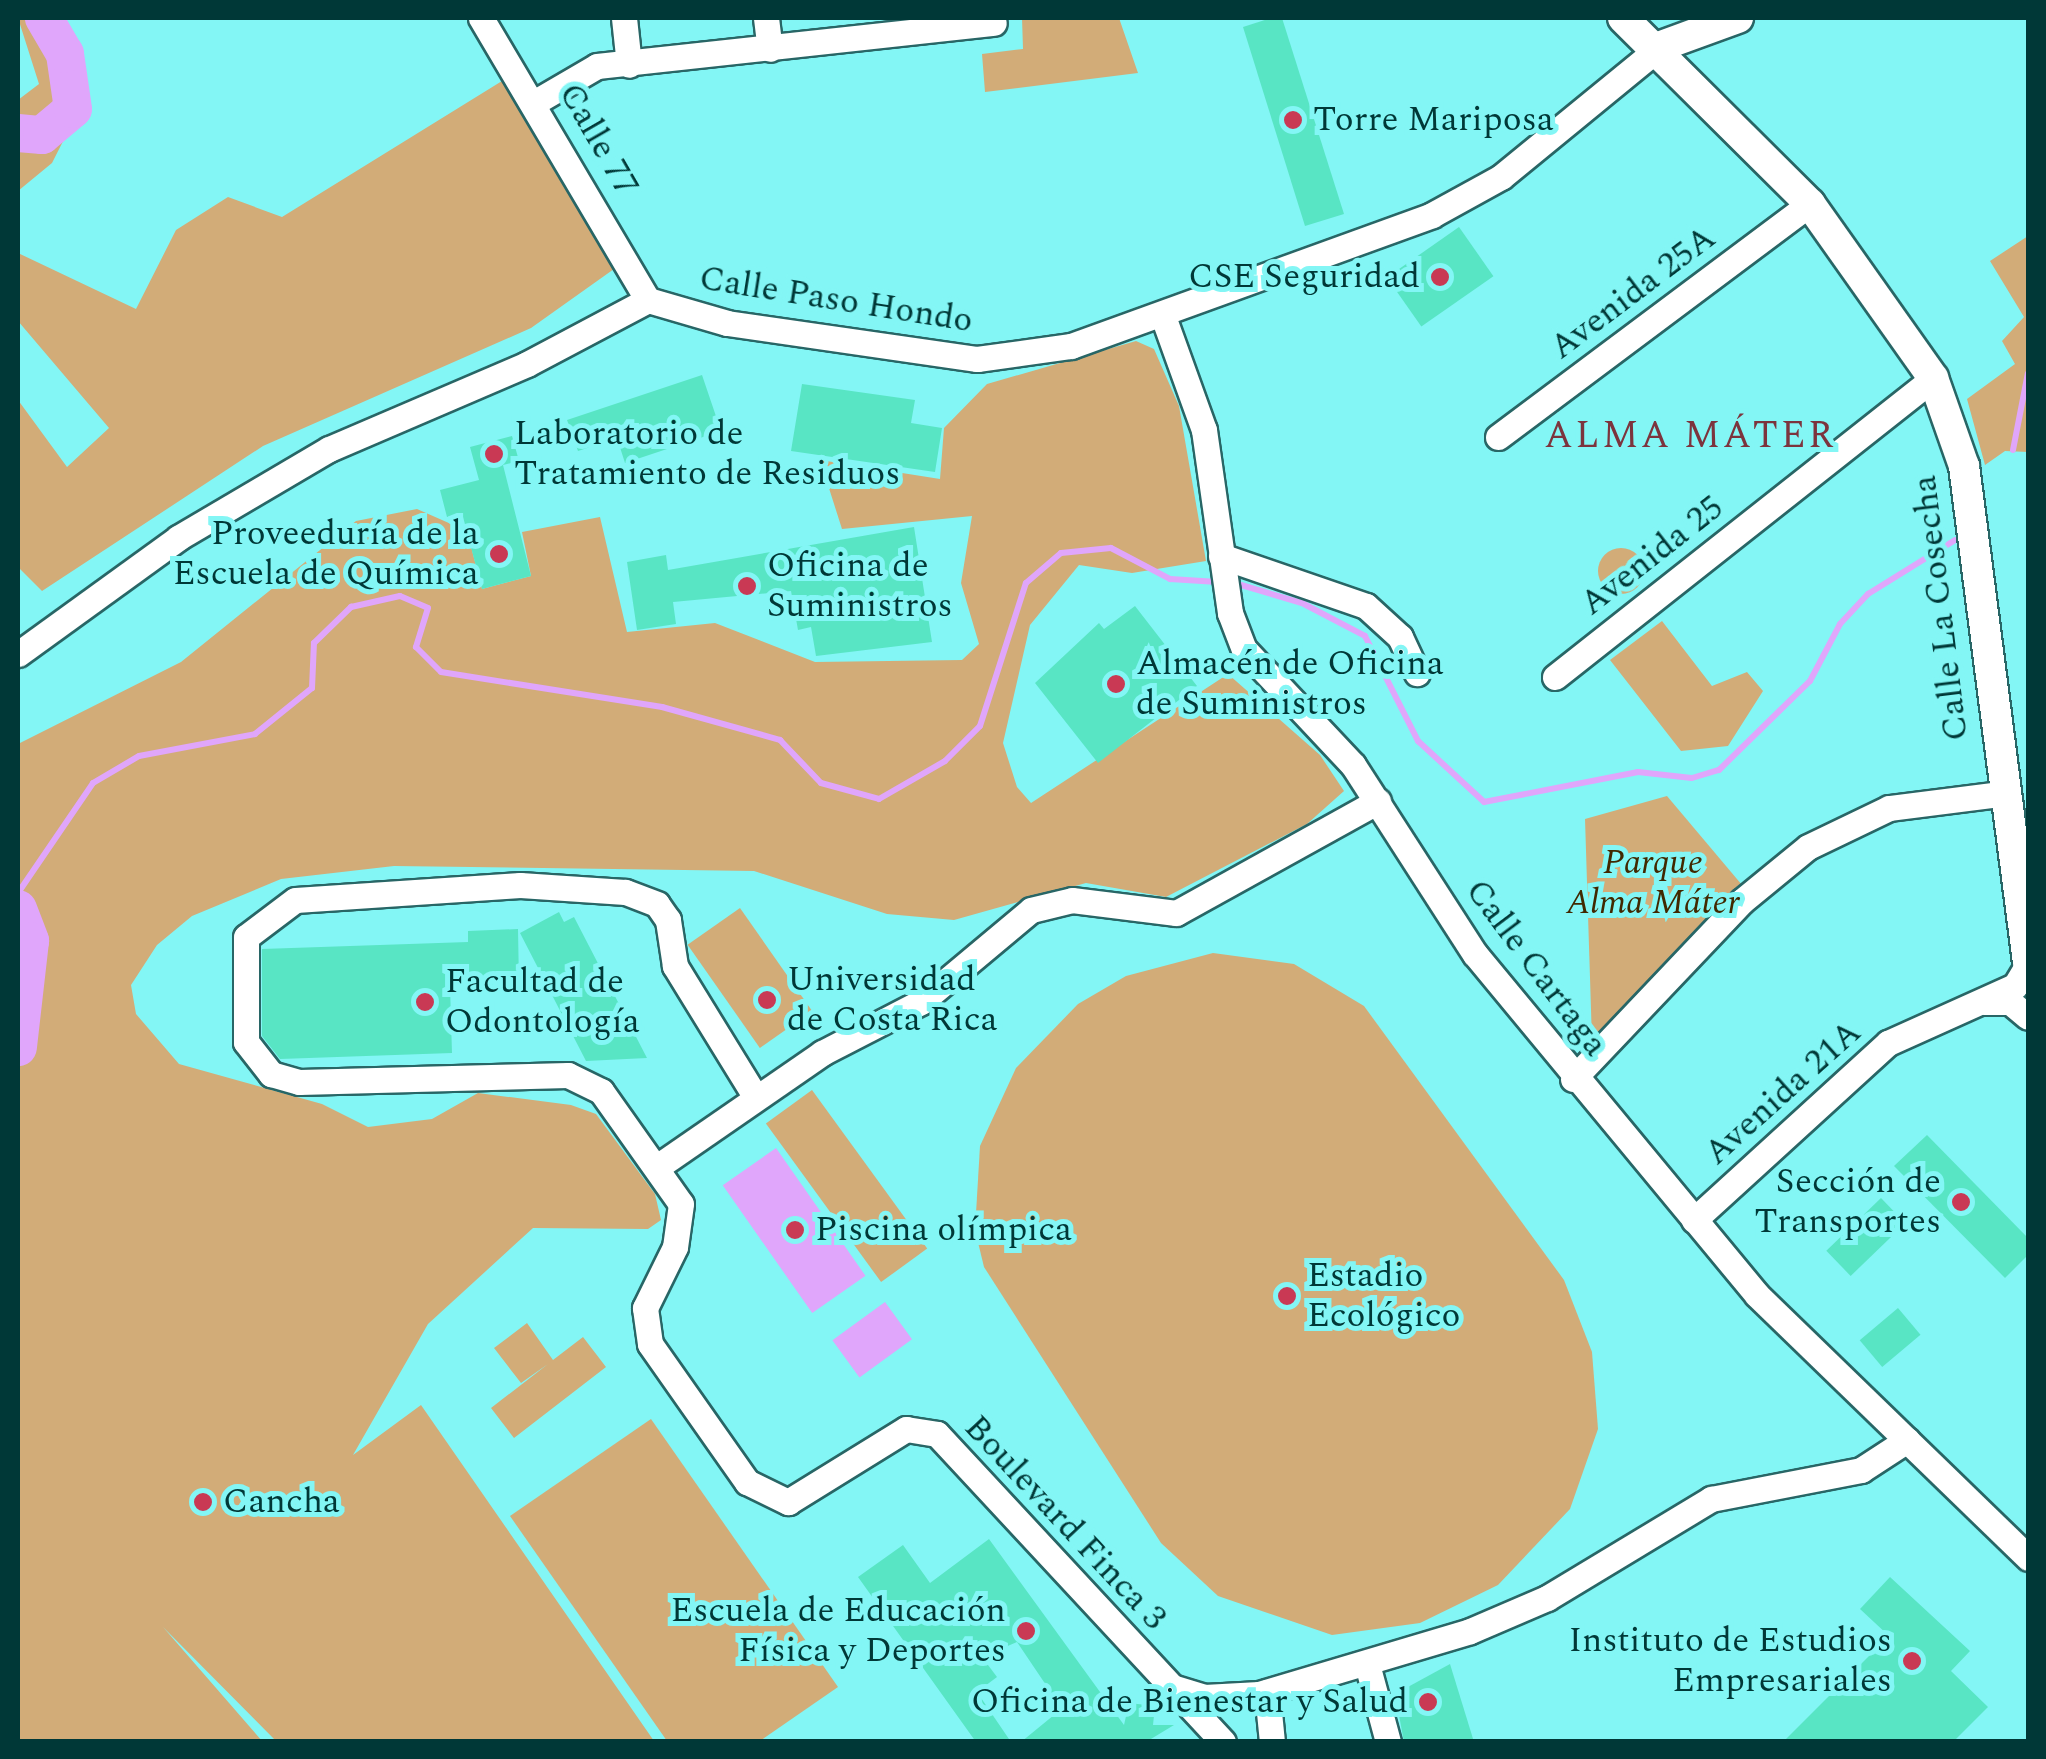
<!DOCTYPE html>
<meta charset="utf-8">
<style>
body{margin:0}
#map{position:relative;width:2046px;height:1759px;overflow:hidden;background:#83f6f5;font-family:Spectral,serif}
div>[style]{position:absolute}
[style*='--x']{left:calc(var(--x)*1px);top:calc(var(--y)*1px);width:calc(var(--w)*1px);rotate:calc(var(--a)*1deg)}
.green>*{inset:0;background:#d2ac78;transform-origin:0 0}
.round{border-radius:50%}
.water>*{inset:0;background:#e0a6fb;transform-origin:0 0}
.stream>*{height:6px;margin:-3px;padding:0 3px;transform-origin:3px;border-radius:3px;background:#e0a6fb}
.river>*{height:38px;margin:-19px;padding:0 19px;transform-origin:19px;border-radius:19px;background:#e0a6fb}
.building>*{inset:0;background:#58e5c4;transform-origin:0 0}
.roads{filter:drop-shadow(2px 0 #286666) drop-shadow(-2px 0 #286666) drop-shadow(0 2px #286666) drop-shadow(0 -2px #286666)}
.minor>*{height:25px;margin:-12.5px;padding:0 12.5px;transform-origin:12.5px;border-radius:12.5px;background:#fff}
.tertiary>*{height:30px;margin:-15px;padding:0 15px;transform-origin:15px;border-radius:15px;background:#fff}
.dots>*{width:28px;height:28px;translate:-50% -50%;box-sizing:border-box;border:5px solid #83f6f5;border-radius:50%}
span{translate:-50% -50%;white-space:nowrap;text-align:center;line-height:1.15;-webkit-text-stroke:10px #83f6f5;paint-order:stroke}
.poi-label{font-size:35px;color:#003837}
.left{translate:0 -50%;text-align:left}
.right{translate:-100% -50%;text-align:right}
.street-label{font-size:35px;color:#003837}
.park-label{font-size:35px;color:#412800;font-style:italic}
.neighbourhood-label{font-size:38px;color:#7c343d;letter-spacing:2.5px}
.frame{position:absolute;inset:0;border:20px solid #003837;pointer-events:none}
</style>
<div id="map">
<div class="green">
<div style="clip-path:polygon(18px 18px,54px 18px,87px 94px,52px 163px,18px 191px,18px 100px,39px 84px)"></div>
<div style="clip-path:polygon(1022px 18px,1119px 18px,1138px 73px,985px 92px,982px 54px,1023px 49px)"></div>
<div style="clip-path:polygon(502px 81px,614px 269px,531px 328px,263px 446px,42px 591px,18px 567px,18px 400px,67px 467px,109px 428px,18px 321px,18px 253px,136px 309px,176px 230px,228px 197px,282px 217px)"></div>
<div style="clip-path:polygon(2028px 236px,2028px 452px,2005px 451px,1985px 465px,1967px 399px,2015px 364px,2002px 341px,2024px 317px,1990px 261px)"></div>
<div style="clip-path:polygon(1136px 341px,1154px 349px,1179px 406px,1206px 561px,1132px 573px,1079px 565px,1030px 625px,1003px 743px,1017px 787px,1031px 803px,1228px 674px,1320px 755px,1344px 791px,1307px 824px,1166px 897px,1086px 883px,954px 920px,887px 914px,754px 871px,394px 866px,281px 879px,192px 916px,157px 945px,131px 985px,136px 1014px,179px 1064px,322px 1104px,368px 1127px,432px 1119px,478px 1093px,571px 1105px,596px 1114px,655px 1194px,661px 1220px,648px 1229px,533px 1228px,428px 1324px,353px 1455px,421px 1405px,654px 1741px,276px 1741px,163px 1627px,262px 1741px,18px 1742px,18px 744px,181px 662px,356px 521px,417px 509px,467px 531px,482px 589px,531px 576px,522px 532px,600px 517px,627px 632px,715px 623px,815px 662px,962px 660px,979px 644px,961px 583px,972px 516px,842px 529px,820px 460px,940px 479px,944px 428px,987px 384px)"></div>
<div class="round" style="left:1598px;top:548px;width:46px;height:46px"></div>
<div style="clip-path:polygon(1662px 621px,1712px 686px,1747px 672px,1763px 691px,1728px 746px,1681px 751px,1610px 660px)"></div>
<div style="clip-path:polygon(1667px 796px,1742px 885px,1592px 1041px,1585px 819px)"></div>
<div style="left:740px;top:908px;width:126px;height:64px;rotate:55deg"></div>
<div style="clip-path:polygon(1213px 953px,1294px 964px,1364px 1006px,1564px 1280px,1592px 1352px,1598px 1429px,1570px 1509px,1498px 1585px,1420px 1623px,1332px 1635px,1218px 1596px,1161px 1543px,984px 1267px,975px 1230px,980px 1146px,1016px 1068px,1078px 1004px,1126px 976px)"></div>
<div style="left:812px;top:1090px;width:196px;height:57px;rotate:54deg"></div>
<div style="clip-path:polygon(527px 1323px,553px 1360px,583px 1337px,606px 1367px,514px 1438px,491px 1408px,548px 1364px,521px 1383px,494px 1348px)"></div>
<div style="clip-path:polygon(651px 1419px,838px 1687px,760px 1741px,667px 1741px,510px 1516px)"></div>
</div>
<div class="water">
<div style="left:776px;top:1148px;width:156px;height:65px;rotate:55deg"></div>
<div style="left:885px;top:1302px;width:46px;height:65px;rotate:54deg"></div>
</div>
<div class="stream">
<div style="--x:2013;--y:450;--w:78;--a:-79"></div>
<div style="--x:1231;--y:582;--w:74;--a:16.5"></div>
<div style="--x:1302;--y:603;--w:71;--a:27.6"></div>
<div style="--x:1365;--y:636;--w:118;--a:63.2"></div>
<div style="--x:1418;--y:741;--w:90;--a:42.7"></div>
<div style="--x:1484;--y:802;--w:157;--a:-11"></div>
<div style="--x:1638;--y:772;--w:54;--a:6.3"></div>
<div style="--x:1692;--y:778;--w:28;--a:-17"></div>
<div style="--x:1719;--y:770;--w:127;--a:-44.4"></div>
<div style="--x:1810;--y:681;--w:64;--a:-62.2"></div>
<div style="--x:1840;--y:624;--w:41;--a:-47"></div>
<div style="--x:1868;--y:594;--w:102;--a:-31.8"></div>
<div style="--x:18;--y:893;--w:133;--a:-55.7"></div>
<div style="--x:93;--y:783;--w:53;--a:-30.4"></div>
<div style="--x:139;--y:756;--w:118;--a:-10.7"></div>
<div style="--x:255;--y:734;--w:73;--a:-38.9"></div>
<div style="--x:312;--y:688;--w:45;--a:-87.5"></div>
<div style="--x:314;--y:643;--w:52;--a:-44.2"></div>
<div style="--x:351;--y:607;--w:50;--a:-12.7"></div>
<div style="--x:400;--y:596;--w:30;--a:23"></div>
<div style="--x:428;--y:608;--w:41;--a:107.1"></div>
<div style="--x:416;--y:647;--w:35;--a:45"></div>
<div style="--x:441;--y:672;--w:224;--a:9"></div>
<div style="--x:662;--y:707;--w:123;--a:15.6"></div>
<div style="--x:780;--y:740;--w:59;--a:46.4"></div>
<div style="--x:821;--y:783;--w:60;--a:15.4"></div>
<div style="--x:879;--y:799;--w:76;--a:-29.9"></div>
<div style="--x:945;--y:761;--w:49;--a:-45"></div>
<div style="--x:980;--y:726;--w:150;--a:-72.2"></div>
<div style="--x:1026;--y:583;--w:46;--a:-40.6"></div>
<div style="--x:1061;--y:553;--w:50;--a:-5.7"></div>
<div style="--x:1111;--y:548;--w:67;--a:27.7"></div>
<div style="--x:1170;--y:579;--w:48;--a:3.6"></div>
</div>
<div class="river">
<div style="--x:18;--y:133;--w:24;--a:5"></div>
<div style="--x:42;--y:135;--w:40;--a:-40"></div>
<div style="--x:73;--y:109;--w:56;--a:-98.3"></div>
<div style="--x:65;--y:54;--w:42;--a:-120.3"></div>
<div style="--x:18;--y:909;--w:34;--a:69"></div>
<div style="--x:30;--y:941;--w:107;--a:96.5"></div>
</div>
<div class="building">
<div style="clip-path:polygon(1271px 18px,1282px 18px,1344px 214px,1305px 226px,1243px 27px)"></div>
<div style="left:1459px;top:227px;width:60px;height:88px;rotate:55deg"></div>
<div style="clip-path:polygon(702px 375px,721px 431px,625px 463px,617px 438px,578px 451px,567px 420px)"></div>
<div style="clip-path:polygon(802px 384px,915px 400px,911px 423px,942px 428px,935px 472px,791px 451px)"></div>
<div style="clip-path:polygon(512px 436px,519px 461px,503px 465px,531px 576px,482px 589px,462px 513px,447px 517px,440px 490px,479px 480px,470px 447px)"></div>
<div style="clip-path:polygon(914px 527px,932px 642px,816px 656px,811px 627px,798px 630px,791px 591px,673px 602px,676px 624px,637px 630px,627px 562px,666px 555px,668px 570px)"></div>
<div style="clip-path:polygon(1135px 606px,1197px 686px,1098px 763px,1035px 683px,1099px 623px,1104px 629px)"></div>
<div style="clip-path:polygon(559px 912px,564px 922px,574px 917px,647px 1058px,586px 1061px,520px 933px)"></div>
<div style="clip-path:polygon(518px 929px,519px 984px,450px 986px,452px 1053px,280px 1059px,262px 1036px,262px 949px,468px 942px,468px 931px)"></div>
<div style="clip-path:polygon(1927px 1135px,2028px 1238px,2028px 1255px,2005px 1278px,1894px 1166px)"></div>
<div style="left:1881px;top:1198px;width:35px;height:76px;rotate:46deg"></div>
<div style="left:1898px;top:1308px;width:35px;height:50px;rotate:50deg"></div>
<div style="clip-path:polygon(989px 1539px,1124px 1725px,1129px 1703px,1155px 1706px,1153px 1725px,1174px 1725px,1146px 1742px,1021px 1742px,1054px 1715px,1048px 1688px,1017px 1642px,982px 1657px,997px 1677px,977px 1692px,1011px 1742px,976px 1742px,858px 1577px,903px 1545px,930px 1583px)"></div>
<div style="clip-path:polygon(1890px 1577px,1970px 1651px,1951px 1671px,1988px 1707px,1953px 1742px,1783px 1742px,1889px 1636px,1860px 1609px)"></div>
<div style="clip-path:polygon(1450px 1664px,1474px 1742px,1404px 1742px,1395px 1694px)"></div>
</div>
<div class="roads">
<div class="minor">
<div style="--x:481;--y:18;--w:328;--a:59.4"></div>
<div style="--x:624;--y:18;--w:47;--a:83.9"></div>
<div style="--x:766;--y:18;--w:31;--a:83"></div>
<div style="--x:537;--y:101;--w:69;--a:-30.3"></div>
<div style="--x:597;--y:66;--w:399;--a:-6.2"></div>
<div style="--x:1164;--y:319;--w:118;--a:70.2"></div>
<div style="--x:1204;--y:430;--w:185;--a:81.9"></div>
<div style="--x:1230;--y:613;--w:39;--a:69"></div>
<div style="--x:1244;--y:649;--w:159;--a:46.8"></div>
<div style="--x:1353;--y:765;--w:225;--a:57.2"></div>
<div style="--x:1475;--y:954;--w:442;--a:50.4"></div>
<div style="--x:1757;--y:1295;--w:378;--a:44.1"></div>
<div style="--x:1498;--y:437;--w:389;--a:-36.8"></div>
<div style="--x:1221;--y:556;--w:153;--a:19"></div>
<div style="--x:1366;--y:606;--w:46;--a:42.4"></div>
<div style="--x:1400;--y:637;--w:40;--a:65"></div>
<div style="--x:18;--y:654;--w:198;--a:-35.9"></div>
<div style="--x:178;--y:538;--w:175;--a:-30.5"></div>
<div style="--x:329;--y:449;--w:215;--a:-23.2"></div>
<div style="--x:527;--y:364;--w:137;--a:-27.9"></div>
<div style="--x:648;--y:300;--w:82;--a:16.2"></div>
<div style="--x:727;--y:323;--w:253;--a:8.2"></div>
<div style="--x:977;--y:359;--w:95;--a:-7.9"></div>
<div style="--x:1071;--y:346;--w:384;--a:-19.9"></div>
<div style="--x:1432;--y:215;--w:79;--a:-28.8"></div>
<div style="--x:1501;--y:177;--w:207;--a:-39.3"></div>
<div style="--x:1555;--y:677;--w:482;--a:-38.3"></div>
<div style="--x:1984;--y:1002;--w:26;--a:0"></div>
<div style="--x:2010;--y:1002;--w:23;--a:40"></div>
<div style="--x:1573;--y:1079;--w:245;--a:-46.5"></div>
<div style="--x:1742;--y:901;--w:85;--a:-39.3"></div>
<div style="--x:1808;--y:847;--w:90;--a:-25.7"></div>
<div style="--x:1889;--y:808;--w:112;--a:-7.2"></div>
<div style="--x:755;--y:1096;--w:153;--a:-121.6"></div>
<div style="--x:675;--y:966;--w:47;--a:-98.7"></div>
<div style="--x:668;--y:920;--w:19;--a:-125"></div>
<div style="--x:657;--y:904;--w:34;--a:-159"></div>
<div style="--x:625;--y:892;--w:105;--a:-176.2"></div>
<div style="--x:520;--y:885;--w:225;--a:176.2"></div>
<div style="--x:295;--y:900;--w:61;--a:142.9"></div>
<div style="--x:246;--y:937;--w:105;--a:90"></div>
<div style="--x:246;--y:1042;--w:41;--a:52"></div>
<div style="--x:271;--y:1074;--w:29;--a:16"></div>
<div style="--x:299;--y:1082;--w:269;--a:-1.5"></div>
<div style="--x:568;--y:1075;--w:37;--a:26"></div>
<div style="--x:601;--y:1091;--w:138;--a:54.7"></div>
<div style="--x:681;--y:1204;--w:43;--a:97.9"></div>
<div style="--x:675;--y:1247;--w:68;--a:116.2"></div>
<div style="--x:645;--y:1308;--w:36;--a:82"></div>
<div style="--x:650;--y:1344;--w:169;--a:54.9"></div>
<div style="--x:747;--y:1482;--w:46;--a:26"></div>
<div style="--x:788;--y:1502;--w:139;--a:-31.7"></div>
<div style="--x:906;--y:1429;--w:31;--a:9"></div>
<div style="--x:937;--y:1434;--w:420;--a:47.1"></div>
<div style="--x:657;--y:1167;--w:201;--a:-34.6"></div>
<div style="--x:822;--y:1053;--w:111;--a:-27.3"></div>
<div style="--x:921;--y:1002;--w:143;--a:-39.9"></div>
<div style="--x:1031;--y:910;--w:42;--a:-13.7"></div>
<div style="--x:1072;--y:900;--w:105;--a:7.1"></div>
<div style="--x:1176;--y:913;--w:231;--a:-29"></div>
<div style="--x:1694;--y:1220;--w:263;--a:-42.4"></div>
<div style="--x:1888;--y:1043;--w:139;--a:-24.2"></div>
<div style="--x:2015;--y:986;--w:26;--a:-59"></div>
<div style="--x:1367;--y:1664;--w:81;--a:74.9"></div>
<div style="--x:1175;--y:1688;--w:30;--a:17"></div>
<div style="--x:1204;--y:1697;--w:55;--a:-3.1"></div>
<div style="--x:1259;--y:1694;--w:220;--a:-16.6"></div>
<div style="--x:1470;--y:1631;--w:84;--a:-23.2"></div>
<div style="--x:1547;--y:1598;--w:192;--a:-31.1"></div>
<div style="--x:1711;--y:1499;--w:153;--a:-10.9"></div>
<div style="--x:1861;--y:1470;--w:55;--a:-33.1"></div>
<div style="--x:1267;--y:1692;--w:50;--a:84.3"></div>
</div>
<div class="tertiary">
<div style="--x:1623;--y:18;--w:264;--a:44.8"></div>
<div style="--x:1810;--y:204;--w:213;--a:54.7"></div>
<div style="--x:1933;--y:378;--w:93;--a:70.6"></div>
<div style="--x:1964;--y:466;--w:500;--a:82.65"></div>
<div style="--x:1661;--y:46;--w:82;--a:-20"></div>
</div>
</div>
<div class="dots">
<div style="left:1293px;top:120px;background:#c93954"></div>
<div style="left:1440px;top:277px;background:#c93954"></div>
<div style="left:494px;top:454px;background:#c93954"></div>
<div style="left:499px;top:554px;background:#c93954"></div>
<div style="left:747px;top:586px;background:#c93954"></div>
<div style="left:1116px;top:684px;background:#c93954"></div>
<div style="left:767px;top:1000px;background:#c93954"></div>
<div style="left:425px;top:1002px;background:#c93954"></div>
<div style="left:1961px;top:1202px;background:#c93954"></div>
<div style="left:795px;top:1230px;background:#c93954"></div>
<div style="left:1287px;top:1296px;background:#c93954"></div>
<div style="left:203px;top:1502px;background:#c93954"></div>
<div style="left:1026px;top:1631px;background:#c93954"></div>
<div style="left:1912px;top:1661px;background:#c93954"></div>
<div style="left:1428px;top:1702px;background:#c93954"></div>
</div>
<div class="poi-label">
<span class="left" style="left:1313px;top:120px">Torre Mariposa</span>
<span class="right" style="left:1420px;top:277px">CSE Seguridad</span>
<span class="left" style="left:514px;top:454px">Laboratorio de<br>Tratamiento de Residuos</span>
<span class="right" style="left:479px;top:554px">Proveeduría de la<br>Escuela de Química</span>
<span class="left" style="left:767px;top:586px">Oficina de<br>Suministros</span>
<span class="left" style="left:1136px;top:684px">Almacén de Oficina<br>de Suministros</span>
<span class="left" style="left:787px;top:1000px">Universidad<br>de Costa Rica</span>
<span class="left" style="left:445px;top:1002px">Facultad de<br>Odontología</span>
<span class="right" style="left:1941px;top:1202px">Sección de<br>Transportes</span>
<span class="left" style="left:815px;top:1230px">Piscina olímpica</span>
<span class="left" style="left:1307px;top:1296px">Estadio<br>Ecológico</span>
<span class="left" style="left:223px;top:1502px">Cancha</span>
<span class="right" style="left:1006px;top:1631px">Escuela de Educación<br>Física y Deportes</span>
<span class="right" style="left:1892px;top:1661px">Instituto de Estudios<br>Empresariales</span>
<span class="right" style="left:1408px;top:1702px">Oficina de Bienestar y Salud</span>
</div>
<div class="street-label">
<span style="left:598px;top:140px;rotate:60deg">Calle 77</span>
<span style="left:1633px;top:293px;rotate:-37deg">Avenida 25A</span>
<span style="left:836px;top:300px;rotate:9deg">Calle Paso Hondo</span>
<span style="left:1652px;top:556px;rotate:-38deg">Avenida 25</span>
<span style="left:1941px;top:608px;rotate:-97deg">Calle La Cosecha</span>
<span style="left:1536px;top:968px;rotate:53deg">Calle Cartaga</span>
<span style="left:1783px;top:1093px;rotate:-42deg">Avenida 21A</span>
<span style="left:1065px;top:1523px;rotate:47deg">Boulevard Finca 3</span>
</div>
<div class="park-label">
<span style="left:1653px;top:883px">Parque<br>Alma Máter</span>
</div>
<div class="neighbourhood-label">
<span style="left:1690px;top:437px">ALMA MÁTER</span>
</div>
<div class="frame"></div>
</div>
